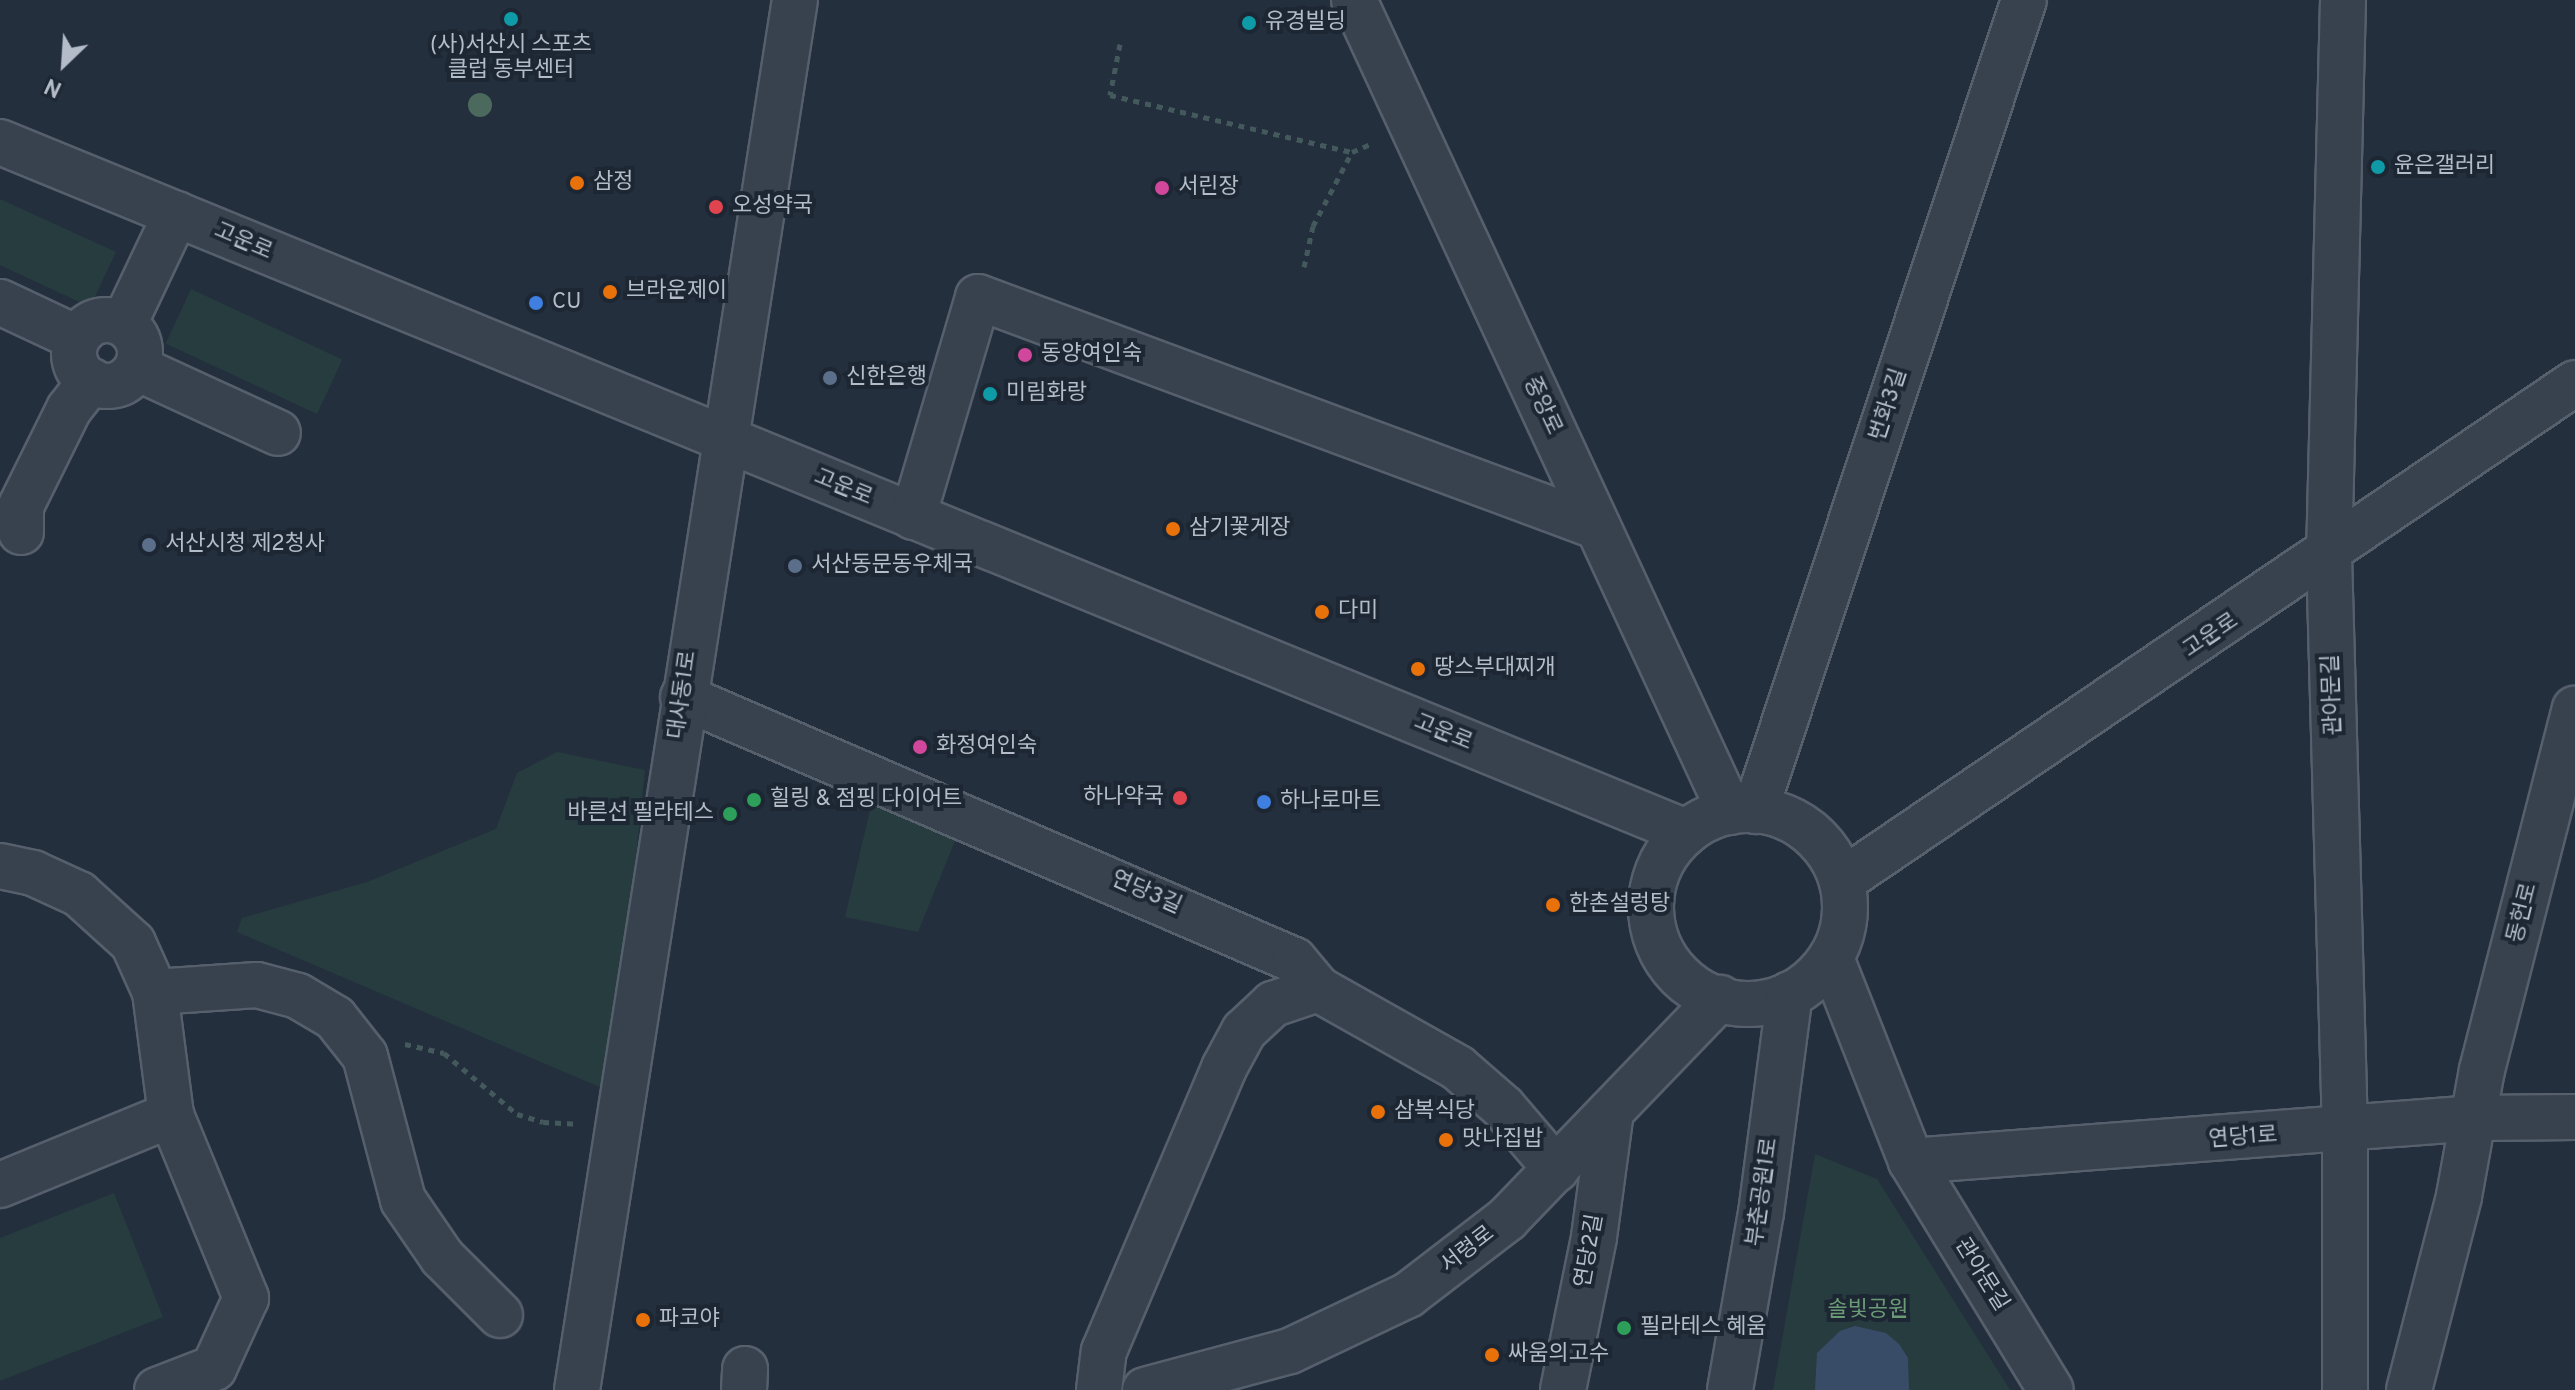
<!DOCTYPE html>
<meta charset="utf-8">
<style>
body{margin:0}
#map{position:relative;width:2575px;height:1390px;overflow:hidden;background:#242f3e;font-family:Overpass,"Noto Sans KR",sans-serif}
div>[style]{position:absolute}
[style*='--x']{left:calc(var(--x)*1px);top:calc(var(--y)*1px);width:calc(var(--w)*1px);rotate:calc(var(--a)*1deg)}
.green>*{inset:0;background:#263c3f;transform-origin:0 0}
.water>*{inset:0;background:#394c67}
.path>*{height:5px;margin-top:-2.5px;transform-origin:0;background:repeating-linear-gradient(90deg,#44595c 0 6px,transparent 0 12px)}
.roads{filter:drop-shadow(2px 0 #565f6c) drop-shadow(-2px 0 #565f6c) drop-shadow(0 2px #565f6c) drop-shadow(0 -2px #565f6c)}
.minor>*{height:44px;margin:-22px;padding:0 22px;transform-origin:22px;border-radius:22px;background:#38414e}
.minor>.ring{margin:-22px;padding:0;box-sizing:content-box;background:none;border:44px solid #38414e;border-radius:50%}
.trees>*{width:24px;height:24px;margin:-12px;border-radius:50%;background:#4b6a5d}
.dots>*{width:22px;height:22px;translate:-50% -50%;box-sizing:border-box;border:4px solid #1d2633;border-radius:50%}
span{translate:-50% -50%;white-space:nowrap;text-align:center;line-height:1.15;-webkit-text-stroke:8px #1d2633;paint-order:stroke}
.poi-label{font-size:22px;color:#b4bcc9}
.left{translate:0 -50%;text-align:left}
.right{translate:-100% -50%;text-align:right}
.street-label{font-size:22px;color:#b4bcc9}
.park-label{font-size:22px;color:#6b9a76}
.north{position:absolute;left:24px;top:24px;width:80px;height:80px;-webkit-text-stroke:6px #1d2633;paint-order:stroke;rotate:205deg;font-size:22px;font-weight:700;line-height:32px;text-align:center;color:#b4bcc9}
.north::after{content:'';display:block;margin:auto;width:28px;height:36px;background:#b4bcc9;clip-path:polygon(50% 0,100% 100%,50% 72%,0 100%)}
</style>
<div id="map">
<div class="green">
<div style="clip-path:polygon(0 199px,116px 252px,90px 307px,0 265px)"></div>
<div style="left:191px;top:289px;width:167px;height:60px;rotate:25deg"></div>
<div style="clip-path:polygon(557px 752px,645px 770px,613px 1078px,604px 1089px,237px 932px,242px 918px,367px 882px,496px 829px,517px 773px)"></div>
<div style="clip-path:polygon(874px 793px,959px 831px,918px 932px,845px 917px)"></div>
<div style="clip-path:polygon(1815px 1154px,1877px 1179px,2010px 1390px,1773px 1390px)"></div>
<div style="clip-path:polygon(114px 1193px,163px 1317px,0 1381px,0 1238px)"></div>
</div>
<div class="water">
<div style="clip-path:polygon(1855px 1326px,1886px 1333px,1899px 1344px,1908px 1358px,1909px 1390px,1815px 1390px,1817px 1353px,1840px 1331px)"></div>
</div>
<div class="path">
<div style="--x:1120;--y:44;--w:52;--a:101.1"></div>
<div style="--x:1110;--y:95;--w:249;--a:13.3"></div>
<div style="--x:1304;--y:267;--w:42;--a:-77.6"></div>
<div style="--x:1313;--y:226;--w:84;--a:-62.2"></div>
<div style="--x:1352;--y:152;--w:21;--a:-23"></div>
<div style="--x:405;--y:1044;--w:40;--a:13"></div>
<div style="--x:444;--y:1053;--w:95;--a:39.9"></div>
<div style="--x:517;--y:1114;--w:27;--a:17"></div>
<div style="--x:543;--y:1122;--w:34;--a:3"></div>
</div>
<div class="roads">
<div class="minor">
<div style="--x:1354;--y:0;--w:895;--a:65.15"></div>
<div style="--x:2343;--y:0;--w:555;--a:91.44"></div>
<div style="--x:2329;--y:555;--w:576;--a:88.41"></div>
<div style="--x:2345;--y:1131;--w:259;--a:90"></div>
<div style="--x:0;--y:142;--w:1822;--a:22.26"></div>
<div style="--x:0;--y:302;--w:85;--a:25.1"></div>
<div class="ring" style="left:74px;top:320px;width:22px;height:22px"></div>
<div style="--x:124;--y:324;--w:122;--a:-64.7"></div>
<div style="--x:137;--y:368;--w:155;--a:24.7"></div>
<div style="--x:913;--y:517;--w:229;--a:-73.5"></div>
<div style="--x:978;--y:297;--w:661;--a:20.35"></div>
<div style="--x:21;--y:532;--w:26;--a:-90"></div>
<div style="--x:21;--y:506;--w:108;--a:-63.7"></div>
<div style="--x:69;--y:409;--w:36;--a:-52"></div>
<div style="--x:683;--y:697;--w:665;--a:23.29"></div>
<div style="--x:1294;--y:960;--w:38;--a:50"></div>
<div style="--x:1318;--y:989;--w:161;--a:29.4"></div>
<div style="--x:1458;--y:1068;--w:60;--a:40.9"></div>
<div style="--x:1503;--y:1107;--w:82;--a:49.5"></div>
<div class="ring" style="left:1651px;top:810px;width:150px;height:150px"></div>
<div style="--x:1755;--y:811;--w:854;--a:-71.65"></div>
<div style="--x:0;--y:866;--w:34;--a:12"></div>
<div style="--x:33;--y:873;--w:51;--a:24.5"></div>
<div style="--x:79;--y:894;--w:73;--a:42.2"></div>
<div style="--x:133;--y:943;--w:54;--a:65.8"></div>
<div style="--x:155;--y:992;--w:124;--a:82.6"></div>
<div style="--x:1842;--y:881;--w:886;--a:-34.19"></div>
<div style="--x:1831;--y:958;--w:218;--a:68.5"></div>
<div style="--x:1911;--y:1161;--w:268;--a:58.6"></div>
<div style="--x:155;--y:992;--w:102;--a:-3.9"></div>
<div style="--x:257;--y:985;--w:42;--a:15"></div>
<div style="--x:298;--y:996;--w:43;--a:30.7"></div>
<div style="--x:335;--y:1018;--w:48;--a:51.7"></div>
<div style="--x:365;--y:1056;--w:149;--a:75.2"></div>
<div style="--x:403;--y:1200;--w:69;--a:55.6"></div>
<div style="--x:442;--y:1257;--w:82;--a:45"></div>
<div style="--x:1911;--y:1161;--w:566;--a:-4.36"></div>
<div style="--x:2475;--y:1118;--w:100;--a:-0.6"></div>
<div style="--x:0;--y:1185;--w:185;--a:-22.3"></div>
<div style="--x:171;--y:1115;--w:198;--a:67.7"></div>
<div style="--x:246;--y:1298;--w:77;--a:114.6"></div>
<div style="--x:214;--y:1368;--w:61;--a:158.9"></div>
<div style="--x:577;--y:1390;--w:1407;--a:-81.09"></div>
<div style="--x:744;--y:1390;--w:21;--a:-87"></div>
<div style="--x:1099;--y:1390;--w:39;--a:-83"></div>
<div style="--x:1104;--y:1351;--w:307;--a:-67"></div>
<div style="--x:1224;--y:1068;--w:42;--a:-61.6"></div>
<div style="--x:1244;--y:1031;--w:40;--a:-43"></div>
<div style="--x:1273;--y:1004;--w:47;--a:-18.4"></div>
<div style="--x:1145;--y:1390;--w:150;--a:-15.1"></div>
<div style="--x:1290;--y:1351;--w:131;--a:-25.4"></div>
<div style="--x:1408;--y:1295;--w:125;--a:-37.5"></div>
<div style="--x:1507;--y:1219;--w:307;--a:-46.1"></div>
<div style="--x:1563;--y:1390;--w:156;--a:-78.5"></div>
<div style="--x:1594;--y:1237;--w:127;--a:-82.3"></div>
<div style="--x:1730;--y:1390;--w:180;--a:-80.1"></div>
<div style="--x:1761;--y:1213;--w:221;--a:-82.5"></div>
<div style="--x:2409;--y:1390;--w:200;--a:-75.5"></div>
<div style="--x:2459;--y:1196;--w:128;--a:-79.7"></div>
<div style="--x:2482;--y:1070;--w:373;--a:-75.6"></div>
</div>
</div>
<div class="trees">
<div style="left:480px;top:105px"></div>
</div>
<div class="dots">
<div style="left:511px;top:19px;background:#0f9aa8"></div>
<div style="left:1249px;top:23px;background:#0f9aa8"></div>
<div style="left:2378px;top:167px;background:#0f9aa8"></div>
<div style="left:577px;top:183px;background:#e8710a"></div>
<div style="left:1162px;top:188px;background:#d1479c"></div>
<div style="left:716px;top:207px;background:#e0444e"></div>
<div style="left:610px;top:292px;background:#e8710a"></div>
<div style="left:536px;top:303px;background:#3f7fe0"></div>
<div style="left:1025px;top:355px;background:#d1479c"></div>
<div style="left:830px;top:378px;background:#5c6f8a"></div>
<div style="left:990px;top:394px;background:#0f9aa8"></div>
<div style="left:1173px;top:529px;background:#e8710a"></div>
<div style="left:149px;top:545px;background:#5c6f8a"></div>
<div style="left:795px;top:566px;background:#5c6f8a"></div>
<div style="left:1322px;top:612px;background:#e8710a"></div>
<div style="left:1418px;top:669px;background:#e8710a"></div>
<div style="left:920px;top:747px;background:#d1479c"></div>
<div style="left:1180px;top:798px;background:#e0444e"></div>
<div style="left:754px;top:800px;background:#2e9e5b"></div>
<div style="left:1264px;top:802px;background:#3f7fe0"></div>
<div style="left:730px;top:814px;background:#2e9e5b"></div>
<div style="left:1553px;top:905px;background:#e8710a"></div>
<div style="left:1378px;top:1112px;background:#e8710a"></div>
<div style="left:1446px;top:1140px;background:#e8710a"></div>
<div style="left:643px;top:1320px;background:#e8710a"></div>
<div style="left:1624px;top:1328px;background:#2e9e5b"></div>
<div style="left:1492px;top:1355px;background:#e8710a"></div>
</div>
<div class="poi-label">
<span class="left" style="left:1265px;top:23px">유경빌딩</span>
<span style="left:511px;top:58px">(사)서산시 스포츠<br>클럽 동부센터</span>
<span class="left" style="left:2394px;top:167px">윤은갤러리</span>
<span class="left" style="left:593px;top:183px">삼정</span>
<span class="left" style="left:1178px;top:188px">서린장</span>
<span class="left" style="left:732px;top:207px">오성약국</span>
<span class="left" style="left:626px;top:292px">브라운제이</span>
<span class="left" style="left:552px;top:303px">CU</span>
<span class="left" style="left:1041px;top:355px">동양여인숙</span>
<span class="left" style="left:846px;top:378px">신한은행</span>
<span class="left" style="left:1006px;top:394px">미림화랑</span>
<span class="left" style="left:1189px;top:529px">삼기꽃게장</span>
<span class="left" style="left:165px;top:545px">서산시청 제2청사</span>
<span class="left" style="left:811px;top:566px">서산동문동우체국</span>
<span class="left" style="left:1338px;top:612px">다미</span>
<span class="left" style="left:1434px;top:669px">땅스부대찌개</span>
<span class="left" style="left:936px;top:747px">화정여인숙</span>
<span class="right" style="left:1164px;top:798px">하나약국</span>
<span class="left" style="left:770px;top:800px">힐링 &amp; 점핑 다이어트</span>
<span class="left" style="left:1280px;top:802px">하나로마트</span>
<span class="right" style="left:714px;top:814px">바른선 필라테스</span>
<span class="left" style="left:1569px;top:905px">한촌설렁탕</span>
<span class="left" style="left:1394px;top:1112px">삼복식당</span>
<span class="left" style="left:1462px;top:1140px">맛나집밥</span>
<span class="left" style="left:659px;top:1320px">파코야</span>
<span class="left" style="left:1640px;top:1328px">필라테스 혜움</span>
<span class="left" style="left:1508px;top:1355px">싸움의고수</span>
</div>
<div class="street-label">
<span style="left:243px;top:242px;rotate:23deg">고운로</span>
<span style="left:1889px;top:405px;rotate:-72deg">번화3길</span>
<span style="left:1542px;top:406px;rotate:65deg">중앙로</span>
<span style="left:843px;top:488px;rotate:22deg">고운로</span>
<span style="left:2211px;top:636px;rotate:-34deg">고운로</span>
<span style="left:683px;top:695px;rotate:-82deg">대사동1로</span>
<span style="left:2333px;top:695px;rotate:-92deg">관아문길</span>
<span style="left:1443px;top:733px;rotate:22deg">고운로</span>
<span style="left:1146px;top:893px;rotate:24deg">연당3길</span>
<span style="left:2523px;top:913px;rotate:-76deg">동헌로</span>
<span style="left:2243px;top:1138px;rotate:-4deg">연당1로</span>
<span style="left:1763px;top:1192px;rotate:-82deg">부춘공원1로</span>
<span style="left:1468px;top:1250px;rotate:-38deg">서령로</span>
<span style="left:1590px;top:1251px;rotate:-80deg">연당2길</span>
<span style="left:1981px;top:1275px;rotate:58deg">관아문길</span>
</div>
<div class="park-label">
<span style="left:1868px;top:1311px">솔빛공원</span>
</div>
<div class="north">N</div>
</div>
